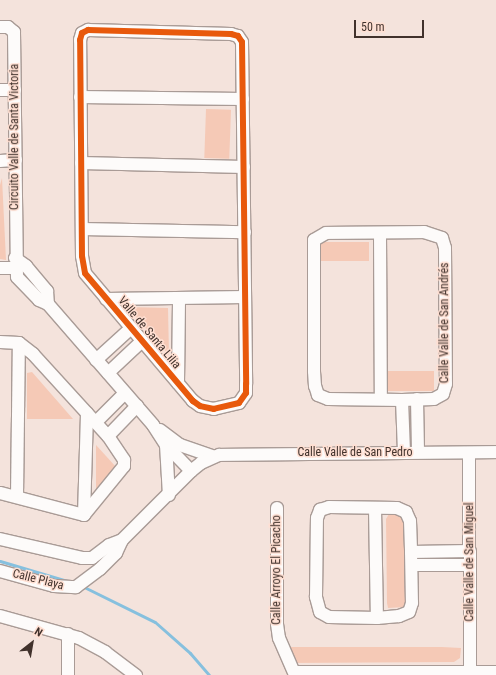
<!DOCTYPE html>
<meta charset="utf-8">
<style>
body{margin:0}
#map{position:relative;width:496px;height:675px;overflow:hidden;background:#f4e3dc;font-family:"Roboto Condensed",sans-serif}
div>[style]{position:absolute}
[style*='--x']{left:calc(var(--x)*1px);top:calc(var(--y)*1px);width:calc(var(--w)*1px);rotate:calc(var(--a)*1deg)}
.green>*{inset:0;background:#f5c9b6;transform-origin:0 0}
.stream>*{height:3px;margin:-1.5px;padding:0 1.5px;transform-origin:1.5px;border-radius:1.5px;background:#86c0de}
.roads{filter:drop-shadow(1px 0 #a99b96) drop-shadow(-1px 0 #a99b96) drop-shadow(0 1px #a99b96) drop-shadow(0 -1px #a99b96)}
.minor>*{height:12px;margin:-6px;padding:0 6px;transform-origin:6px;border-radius:6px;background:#fdfbfa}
.cycleway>*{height:6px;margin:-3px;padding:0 3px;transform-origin:3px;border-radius:3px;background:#e8590c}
span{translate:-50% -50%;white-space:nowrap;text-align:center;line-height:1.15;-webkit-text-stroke:3px #ffdfd2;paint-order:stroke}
.street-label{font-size:12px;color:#41322c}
.north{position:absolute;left:12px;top:623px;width:40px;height:40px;-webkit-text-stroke:3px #ffdfd2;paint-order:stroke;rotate:31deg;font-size:11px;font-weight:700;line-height:16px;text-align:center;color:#41322c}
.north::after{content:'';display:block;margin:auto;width:14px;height:18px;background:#41322c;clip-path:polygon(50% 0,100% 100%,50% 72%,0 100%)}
.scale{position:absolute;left:354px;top:20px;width:70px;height:18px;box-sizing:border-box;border:2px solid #41322c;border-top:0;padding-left:5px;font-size:12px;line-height:14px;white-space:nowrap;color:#41322c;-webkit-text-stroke:3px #ffdfd2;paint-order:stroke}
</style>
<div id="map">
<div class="green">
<div style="left:206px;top:109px;width:25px;height:49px;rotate:2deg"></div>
<div style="clip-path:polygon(2px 178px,6px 260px,0 259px,0 185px)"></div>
<div style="left:318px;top:242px;width:51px;height:19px"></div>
<div style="clip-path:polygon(127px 307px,168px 308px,169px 355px)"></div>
<div style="left:385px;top:371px;width:49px;height:20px"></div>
<div style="clip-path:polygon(32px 372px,73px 419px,27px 419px,27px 373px)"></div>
<div style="clip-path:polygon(96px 445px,116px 467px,96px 490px)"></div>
<div style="clip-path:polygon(389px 514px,401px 514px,405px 518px,405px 607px,388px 608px,387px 603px,386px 519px)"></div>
<div style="clip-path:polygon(287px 647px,442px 647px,461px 648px,460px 658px,454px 662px,284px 663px)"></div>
</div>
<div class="stream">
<div style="--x:0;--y:561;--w:70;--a:16.6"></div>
<div style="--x:82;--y:586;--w:81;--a:26.3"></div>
<div style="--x:155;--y:622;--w:47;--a:41.5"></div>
<div style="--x:190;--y:653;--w:29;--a:49"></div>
</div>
<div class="roads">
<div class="minor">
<div style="--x:0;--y:27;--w:8;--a:0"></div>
<div style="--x:8;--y:27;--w:8;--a:40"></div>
<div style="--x:14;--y:32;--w:245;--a:89.3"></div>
<div style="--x:17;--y:277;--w:32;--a:46"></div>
<div style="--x:39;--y:300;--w:10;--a:24"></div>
<div style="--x:48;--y:304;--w:160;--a:49"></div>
<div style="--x:153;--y:425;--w:24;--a:57"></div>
<div style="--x:166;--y:445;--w:36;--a:46"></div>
<div style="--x:88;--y:30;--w:143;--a:1.6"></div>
<div style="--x:231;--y:34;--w:7;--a:16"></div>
<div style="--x:238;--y:36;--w:7;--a:56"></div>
<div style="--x:242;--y:42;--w:342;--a:89.3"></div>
<div style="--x:246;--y:384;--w:9;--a:90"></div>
<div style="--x:246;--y:393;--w:12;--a:125"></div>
<div style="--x:239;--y:403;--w:26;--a:167"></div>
<div style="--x:214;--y:409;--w:14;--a:-168"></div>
<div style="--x:200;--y:406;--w:9;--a:-144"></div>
<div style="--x:193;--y:401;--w:167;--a:-130.2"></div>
<div style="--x:85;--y:273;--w:17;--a:-100"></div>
<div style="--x:82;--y:256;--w:216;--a:-90.5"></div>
<div style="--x:80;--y:40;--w:7;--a:-74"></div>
<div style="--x:82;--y:33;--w:7;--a:-27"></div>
<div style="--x:0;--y:90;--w:15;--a:0"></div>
<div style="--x:80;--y:97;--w:163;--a:0.7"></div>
<div style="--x:0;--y:161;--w:16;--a:-4"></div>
<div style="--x:81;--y:163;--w:163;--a:1.4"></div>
<div style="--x:82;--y:229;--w:163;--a:1.1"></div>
<div style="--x:424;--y:232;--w:19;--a:18"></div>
<div style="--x:442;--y:238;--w:10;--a:73"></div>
<div style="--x:445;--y:248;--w:136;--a:89.6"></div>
<div style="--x:446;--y:384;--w:10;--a:107"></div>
<div style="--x:443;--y:394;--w:10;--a:151"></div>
<div style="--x:434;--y:399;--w:32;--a:178"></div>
<div style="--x:402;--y:400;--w:74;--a:-179.2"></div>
<div style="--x:328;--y:399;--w:11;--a:-158"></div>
<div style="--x:318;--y:395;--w:9;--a:-108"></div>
<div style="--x:315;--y:386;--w:15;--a:-94"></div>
<div style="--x:314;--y:371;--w:131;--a:-90"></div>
<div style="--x:314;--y:240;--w:14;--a:-30"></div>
<div style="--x:326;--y:233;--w:98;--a:-0.6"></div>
<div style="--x:380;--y:233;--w:166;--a:89.7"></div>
<div style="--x:15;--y:258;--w:14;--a:36"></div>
<div style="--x:26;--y:266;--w:33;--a:50"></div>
<div style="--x:47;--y:291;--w:13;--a:86"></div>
<div style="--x:0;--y:268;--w:15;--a:0"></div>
<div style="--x:106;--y:299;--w:139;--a:-0.8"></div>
<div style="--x:0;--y:342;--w:19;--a:3"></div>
<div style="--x:19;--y:343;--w:18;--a:38"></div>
<div style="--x:33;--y:354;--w:111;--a:47.6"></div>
<div style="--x:108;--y:436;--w:29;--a:56"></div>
<div style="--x:124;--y:460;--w:6;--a:90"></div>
<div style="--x:124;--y:466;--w:63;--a:129.2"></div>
<div style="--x:84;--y:515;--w:87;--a:-165.3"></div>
<div style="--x:96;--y:360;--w:47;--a:-42.4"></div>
<div style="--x:108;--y:373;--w:47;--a:-43.3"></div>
<div style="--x:178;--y:383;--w:84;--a:-89.3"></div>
<div style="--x:417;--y:399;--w:53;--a:88.9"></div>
<div style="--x:402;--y:400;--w:53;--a:87.8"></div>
<div style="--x:96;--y:422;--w:41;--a:-45"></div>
<div style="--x:160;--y:430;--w:25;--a:37"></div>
<div style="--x:180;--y:445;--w:36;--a:19"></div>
<div style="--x:108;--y:436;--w:42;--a:-46"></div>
<div style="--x:166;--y:445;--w:50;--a:86.6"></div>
<div style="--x:469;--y:453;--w:219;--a:89.7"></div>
<div style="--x:17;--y:497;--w:154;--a:-89.3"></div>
<div style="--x:329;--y:507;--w:68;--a:0.8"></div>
<div style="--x:397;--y:508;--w:10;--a:24"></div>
<div style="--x:406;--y:512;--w:10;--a:66"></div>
<div style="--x:410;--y:521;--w:31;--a:88"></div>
<div style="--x:411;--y:552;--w:51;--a:88.9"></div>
<div style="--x:412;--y:603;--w:9;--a:108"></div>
<div style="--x:409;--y:612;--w:11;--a:158"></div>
<div style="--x:399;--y:616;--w:22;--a:175"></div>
<div style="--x:377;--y:618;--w:48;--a:-178.8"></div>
<div style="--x:329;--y:617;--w:10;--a:-151"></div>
<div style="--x:320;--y:612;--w:16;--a:-105"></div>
<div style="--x:316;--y:597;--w:79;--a:-89.3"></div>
<div style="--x:317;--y:518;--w:9;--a:-69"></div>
<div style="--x:320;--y:510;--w:9;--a:-18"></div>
<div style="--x:277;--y:508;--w:116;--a:90"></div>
<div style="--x:277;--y:624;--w:14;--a:82"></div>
<div style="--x:279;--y:638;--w:40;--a:66.6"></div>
<div style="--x:375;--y:508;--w:110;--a:89"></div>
<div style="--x:84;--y:515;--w:102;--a:-88.3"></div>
<div style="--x:0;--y:539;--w:84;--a:13"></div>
<div style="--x:82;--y:558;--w:10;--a:0"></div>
<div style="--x:92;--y:558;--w:21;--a:-37"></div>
<div style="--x:109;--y:545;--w:14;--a:-21"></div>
<div style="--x:411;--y:552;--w:59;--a:-1"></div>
<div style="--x:412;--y:565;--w:58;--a:0"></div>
<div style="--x:0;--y:571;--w:56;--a:15.5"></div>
<div style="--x:54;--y:586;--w:22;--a:3"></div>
<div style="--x:76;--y:587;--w:30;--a:-37"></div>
<div style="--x:100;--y:569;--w:23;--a:-45"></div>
<div style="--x:116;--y:553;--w:14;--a:-65"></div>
<div style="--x:122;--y:540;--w:98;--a:-45"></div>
<div style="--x:191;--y:471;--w:13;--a:-39"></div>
<div style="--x:201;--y:463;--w:20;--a:-24"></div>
<div style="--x:219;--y:455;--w:277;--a:-0.6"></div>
<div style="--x:0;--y:616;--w:82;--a:15.6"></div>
<div style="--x:79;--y:638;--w:30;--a:28"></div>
<div style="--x:105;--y:652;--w:39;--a:37"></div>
<div style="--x:295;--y:672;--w:201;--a:0"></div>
<div style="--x:68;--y:675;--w:41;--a:-90"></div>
</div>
</div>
<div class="cycleway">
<div style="--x:88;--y:30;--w:143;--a:1.6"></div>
<div style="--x:231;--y:34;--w:7;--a:16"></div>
<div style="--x:238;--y:36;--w:7;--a:56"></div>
<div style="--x:242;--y:42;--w:342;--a:89.3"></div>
<div style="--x:246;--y:384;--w:9;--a:90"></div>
<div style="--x:246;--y:393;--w:12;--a:125"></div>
<div style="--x:239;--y:403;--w:26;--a:167"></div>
<div style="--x:214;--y:409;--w:14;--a:-168"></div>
<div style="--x:200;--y:406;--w:9;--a:-144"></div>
<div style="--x:193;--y:401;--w:167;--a:-130.2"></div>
<div style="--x:85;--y:273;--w:17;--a:-100"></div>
<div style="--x:82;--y:256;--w:216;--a:-90.5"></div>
<div style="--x:80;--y:40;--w:7;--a:-74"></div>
<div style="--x:82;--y:33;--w:7;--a:-27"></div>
</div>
<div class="street-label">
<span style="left:15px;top:137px;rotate:-90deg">Circuito Valle de Santa Victoria</span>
<span style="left:445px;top:323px;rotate:-90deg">Calle Valle de San Andrés</span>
<span style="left:149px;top:333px;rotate:50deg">Valle de Santa Lilia</span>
<span style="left:355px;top:453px">Calle Valle de San Pedro</span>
<span style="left:470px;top:562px;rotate:-90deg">Calle Valle de San Miguel</span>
<span style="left:277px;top:570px;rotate:-90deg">Calle Arroyo El Picacho</span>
<span style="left:38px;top:580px;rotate:14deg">Calle Playa</span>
</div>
<div class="north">N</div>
<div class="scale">50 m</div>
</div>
